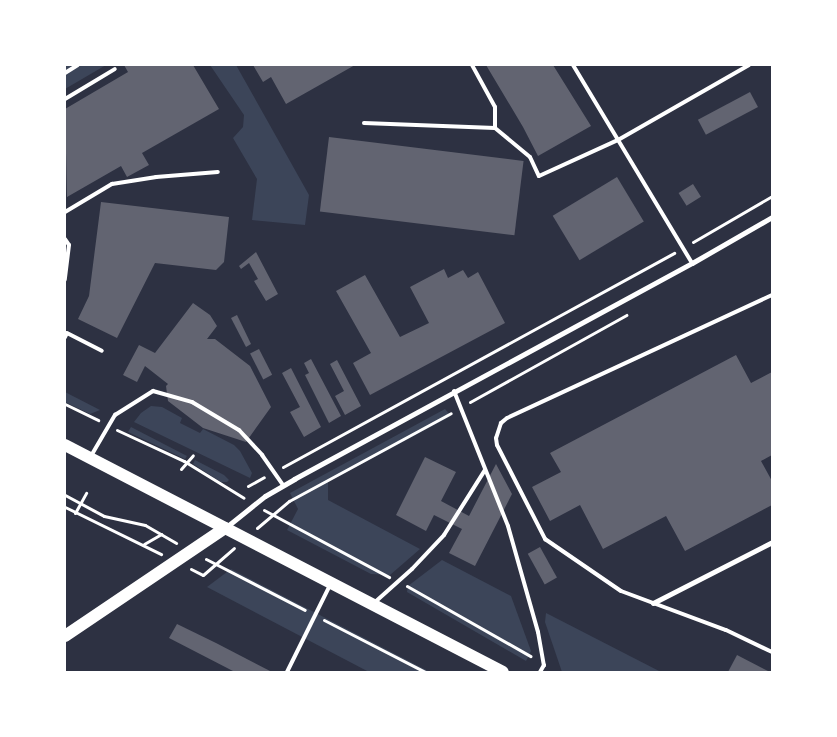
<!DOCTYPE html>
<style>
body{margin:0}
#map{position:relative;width:837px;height:737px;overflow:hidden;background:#2d3142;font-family:"Source Serif 4",serif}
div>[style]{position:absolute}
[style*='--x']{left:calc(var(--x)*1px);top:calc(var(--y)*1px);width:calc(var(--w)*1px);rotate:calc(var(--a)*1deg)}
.green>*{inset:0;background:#3c4559}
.building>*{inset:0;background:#626471;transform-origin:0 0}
.path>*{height:3px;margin:-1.5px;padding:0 1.5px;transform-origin:1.5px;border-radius:1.5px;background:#fff}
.service>*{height:4px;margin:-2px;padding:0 2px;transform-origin:2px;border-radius:2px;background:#fff}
.minor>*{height:5px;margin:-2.5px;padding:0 2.5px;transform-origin:2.5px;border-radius:2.5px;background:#fff}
.primary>*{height:12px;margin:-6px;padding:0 6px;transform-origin:6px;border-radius:6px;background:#fff}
span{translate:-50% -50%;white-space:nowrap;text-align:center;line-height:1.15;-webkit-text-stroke:4.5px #fff;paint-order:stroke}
.frame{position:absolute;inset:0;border:66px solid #fff;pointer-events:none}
</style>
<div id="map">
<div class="green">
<div style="clip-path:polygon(65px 65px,106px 65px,65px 89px)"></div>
<div style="clip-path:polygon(210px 65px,236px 65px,309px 195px,305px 225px,252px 220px,257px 179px,233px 138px,243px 127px,244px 115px)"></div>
<div style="clip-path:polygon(65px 392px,100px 410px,90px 414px,65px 402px)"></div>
<div style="clip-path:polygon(151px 406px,162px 407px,182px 418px,180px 423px,200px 433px,203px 429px,234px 445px,240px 451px,252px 473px,250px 478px,134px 422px,141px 413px)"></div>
<div style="clip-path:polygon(445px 409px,451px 416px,328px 482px,328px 500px,420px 549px,390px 575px,371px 574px,287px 530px,298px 509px,290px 493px)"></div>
<div style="clip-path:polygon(131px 427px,187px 456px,185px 459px,128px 432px)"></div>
<div style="clip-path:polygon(195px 460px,224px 475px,229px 480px,227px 482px,221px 482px,193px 464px)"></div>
<div style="clip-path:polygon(442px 560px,511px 596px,531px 651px,526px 661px,407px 592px,408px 586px)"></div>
<div style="clip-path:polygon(231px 569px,430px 672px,369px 672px,207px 587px)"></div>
<div style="clip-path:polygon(546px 613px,550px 615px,661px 672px,562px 672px,545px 622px)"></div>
</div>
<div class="building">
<div style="clip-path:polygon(124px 65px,193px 65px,219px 109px,142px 153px,149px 165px,127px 177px,121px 166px,67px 197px,65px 109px,128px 72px)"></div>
<div style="clip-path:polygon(253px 65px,355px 65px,286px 104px,271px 77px,263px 82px)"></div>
<div style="clip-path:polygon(486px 65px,553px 65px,591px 126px,538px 156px,523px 127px)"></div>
<div style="left:750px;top:92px;width:17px;height:59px;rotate:62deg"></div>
<div style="left:329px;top:137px;width:196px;height:75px;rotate:7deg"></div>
<div style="left:617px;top:177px;width:52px;height:75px;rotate:59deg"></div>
<div style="left:693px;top:184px;width:15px;height:17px;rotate:58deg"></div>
<div style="clip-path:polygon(101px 202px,229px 217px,224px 262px,216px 270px,155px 263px,117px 338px,78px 319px,89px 296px)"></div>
<div style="clip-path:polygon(256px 252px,278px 294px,266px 301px,254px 281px,258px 279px,249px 263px,241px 269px,239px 266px)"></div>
<div style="clip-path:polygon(444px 269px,448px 278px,463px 270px,468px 278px,478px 272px,505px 323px,370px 395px,353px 363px,371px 353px,336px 291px,365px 275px,400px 337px,429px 323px,410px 287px)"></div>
<div style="clip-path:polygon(193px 303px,210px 315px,217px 326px,207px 339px,215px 339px,250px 366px,271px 407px,246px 442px,203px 428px,168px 401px,166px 386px,168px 384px,145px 366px,137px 382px,123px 375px,139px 345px,155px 353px)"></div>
<div style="clip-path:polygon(237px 315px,251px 344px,246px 347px,231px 318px)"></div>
<div style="left:259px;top:349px;width:29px;height:10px;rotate:63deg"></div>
<div style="clip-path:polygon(736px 355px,751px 383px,772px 372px,772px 455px,761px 461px,772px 481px,772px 505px,685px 551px,666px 516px,603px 549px,580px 505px,550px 521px,532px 487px,561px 472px,550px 453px)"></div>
<div style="clip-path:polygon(311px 359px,341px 416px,329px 423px,305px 375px,309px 373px,304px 363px)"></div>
<div style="clip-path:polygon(337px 360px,361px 406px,345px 415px,335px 396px,344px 391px,330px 364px)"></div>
<div style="clip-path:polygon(291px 368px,321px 427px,304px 437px,290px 412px,300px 407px,282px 373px)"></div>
<div style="clip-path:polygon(425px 457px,456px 472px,441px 501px,469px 516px,496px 464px,512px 494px,475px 566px,449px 553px,462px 529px,434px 515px,426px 531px,396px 515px)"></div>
<div style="left:540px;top:547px;width:35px;height:14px;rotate:61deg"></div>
<div style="clip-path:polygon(177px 624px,216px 643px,272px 672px,235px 672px,231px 670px,169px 638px)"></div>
<div style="clip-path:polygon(737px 655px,770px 672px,728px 672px)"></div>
</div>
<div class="path">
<div style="--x:693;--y:242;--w:91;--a:-30.2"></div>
<div style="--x:470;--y:402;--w:179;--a:-29.1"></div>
<div style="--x:65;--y:404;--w:37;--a:26"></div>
<div style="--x:117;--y:430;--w:74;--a:24.8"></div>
<div style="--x:184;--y:461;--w:70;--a:31.7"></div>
<div style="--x:283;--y:467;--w:446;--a:-28.7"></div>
<div style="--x:181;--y:469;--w:18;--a:-49"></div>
<div style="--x:248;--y:486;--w:18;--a:-29"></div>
<div style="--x:65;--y:495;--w:44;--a:28.3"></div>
<div style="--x:104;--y:516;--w:42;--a:12.4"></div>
<div style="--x:145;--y:525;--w:36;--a:30"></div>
<div style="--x:65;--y:507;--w:107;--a:26.1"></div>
<div style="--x:264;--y:510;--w:142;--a:28.2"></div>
<div style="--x:75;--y:513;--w:23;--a:-61"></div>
<div style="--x:257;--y:528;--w:42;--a:-40.2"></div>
<div style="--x:289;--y:501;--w:184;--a:-28.5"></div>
<div style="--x:144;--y:544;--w:20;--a:-30"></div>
<div style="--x:206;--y:559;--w:111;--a:27.3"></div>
<div style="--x:191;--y:569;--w:13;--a:27"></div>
<div style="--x:203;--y:575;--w:41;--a:-41.1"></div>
<div style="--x:407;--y:586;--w:142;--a:29.6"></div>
<div style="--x:324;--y:620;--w:114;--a:27.2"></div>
</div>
<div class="service">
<div style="--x:573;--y:65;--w:231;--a:59"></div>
<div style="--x:65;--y:73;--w:15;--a:-32"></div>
<div style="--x:65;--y:99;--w:58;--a:-31"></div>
<div style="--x:364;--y:123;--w:131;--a:2.2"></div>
<div style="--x:495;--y:128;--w:21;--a:-90"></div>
<div style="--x:495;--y:107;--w:48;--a:-118.7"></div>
<div style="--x:495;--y:128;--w:45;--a:39.6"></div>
<div style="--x:530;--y:157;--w:21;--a:65"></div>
<div style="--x:539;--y:176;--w:87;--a:-24.5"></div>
<div style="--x:618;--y:140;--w:151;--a:-29.8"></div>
<div style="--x:65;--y:212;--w:55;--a:-30.8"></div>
<div style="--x:112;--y:184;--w:45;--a:-9"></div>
<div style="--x:156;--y:177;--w:62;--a:-4.6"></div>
<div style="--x:65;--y:239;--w:7;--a:56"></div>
<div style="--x:69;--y:245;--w:35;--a:97"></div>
<div style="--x:772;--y:295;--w:292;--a:155.1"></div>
<div style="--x:507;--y:418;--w:8;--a:140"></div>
<div style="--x:501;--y:423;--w:16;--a:108"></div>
<div style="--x:496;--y:438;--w:7;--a:82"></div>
<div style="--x:497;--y:445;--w:106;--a:62.9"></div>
<div style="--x:545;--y:539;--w:92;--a:34.4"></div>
<div style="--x:621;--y:591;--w:112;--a:20.4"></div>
<div style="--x:726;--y:630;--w:51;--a:25.6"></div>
<div style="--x:65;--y:337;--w:4;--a:-63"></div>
<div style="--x:67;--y:333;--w:39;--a:27"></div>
<div style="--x:454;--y:391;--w:145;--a:68.2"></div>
<div style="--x:508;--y:526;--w:110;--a:74.2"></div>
<div style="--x:538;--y:632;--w:34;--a:80"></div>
<div style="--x:544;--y:665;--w:8;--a:120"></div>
<div style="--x:91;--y:456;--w:48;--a:-59.7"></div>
<div style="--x:115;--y:415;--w:45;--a:-32.3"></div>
<div style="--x:153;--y:391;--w:41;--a:15.8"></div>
<div style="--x:192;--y:402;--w:55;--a:30.8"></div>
<div style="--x:239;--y:430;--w:34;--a:47"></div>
<div style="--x:262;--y:455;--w:37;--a:55"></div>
<div style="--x:374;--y:603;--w:51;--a:-41.8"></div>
<div style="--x:412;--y:569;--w:47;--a:-46.7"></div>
<div style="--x:444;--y:535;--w:77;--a:-57.8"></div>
<div style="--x:287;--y:672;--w:97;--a:-63.7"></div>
</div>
<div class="minor">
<div style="--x:225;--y:528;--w:51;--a:-38.7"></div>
<div style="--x:265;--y:496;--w:34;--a:-30"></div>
<div style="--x:294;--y:479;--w:453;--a:-28.5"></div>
<div style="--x:692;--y:263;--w:92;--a:-29.9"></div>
<div style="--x:653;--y:603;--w:134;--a:-27.1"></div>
</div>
<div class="primary">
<div style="--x:65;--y:445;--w:493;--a:27.4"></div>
<div style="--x:65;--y:636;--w:193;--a:-34"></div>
</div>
<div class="frame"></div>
</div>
